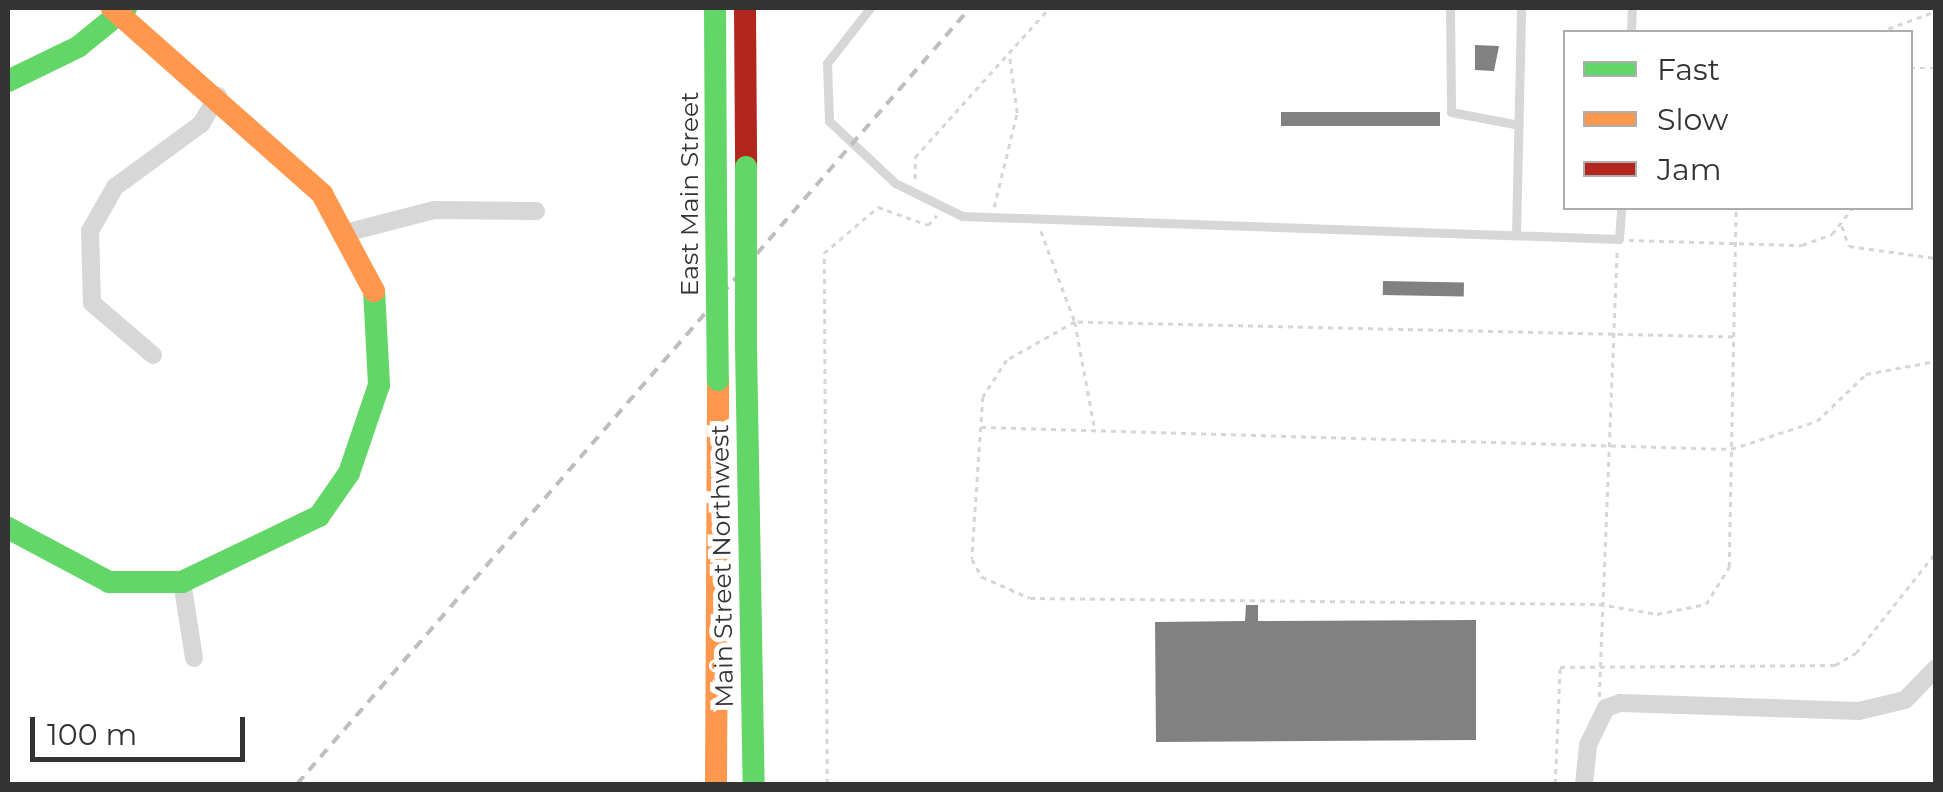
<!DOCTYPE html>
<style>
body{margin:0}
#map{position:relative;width:1943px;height:792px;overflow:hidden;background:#fff;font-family:Montserrat,sans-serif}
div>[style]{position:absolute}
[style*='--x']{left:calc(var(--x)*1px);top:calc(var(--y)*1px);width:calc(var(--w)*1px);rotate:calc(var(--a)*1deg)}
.building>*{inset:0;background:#818181;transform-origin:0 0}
.path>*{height:2.5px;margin-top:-1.25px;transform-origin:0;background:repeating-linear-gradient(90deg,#d6d6d6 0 5px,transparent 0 10px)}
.lane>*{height:9px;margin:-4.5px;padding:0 4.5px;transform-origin:4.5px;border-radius:4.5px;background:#d7d7d7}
.street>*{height:18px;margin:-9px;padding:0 9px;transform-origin:9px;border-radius:9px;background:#d7d7d7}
.fast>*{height:22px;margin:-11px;padding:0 11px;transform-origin:11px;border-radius:11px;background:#63d668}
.slow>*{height:22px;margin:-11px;padding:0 11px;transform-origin:11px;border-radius:11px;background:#ff974d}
.jam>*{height:22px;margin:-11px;padding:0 11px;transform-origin:11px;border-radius:11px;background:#b3261e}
.rail>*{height:4px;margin-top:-2px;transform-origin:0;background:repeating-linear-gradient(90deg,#bebebe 0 10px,transparent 0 18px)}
.fast-bridge>*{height:22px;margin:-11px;padding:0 11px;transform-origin:11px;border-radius:11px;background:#63d668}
span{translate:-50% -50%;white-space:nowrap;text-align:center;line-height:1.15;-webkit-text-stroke:10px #fff;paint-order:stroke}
.street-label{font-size:25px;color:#333}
.frame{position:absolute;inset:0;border:10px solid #333;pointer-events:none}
.legend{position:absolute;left:1563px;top:30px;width:350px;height:180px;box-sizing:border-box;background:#fff;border:2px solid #adadad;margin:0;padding:12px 18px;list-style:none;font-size:30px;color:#333}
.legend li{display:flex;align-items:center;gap:20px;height:50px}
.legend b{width:50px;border:2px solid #adadad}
.scale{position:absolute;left:30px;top:717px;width:215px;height:45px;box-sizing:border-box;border:5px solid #333;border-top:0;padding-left:12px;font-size:30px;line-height:35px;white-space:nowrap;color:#333;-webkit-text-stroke:8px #fff;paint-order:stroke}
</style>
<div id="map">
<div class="building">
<div style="clip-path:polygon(1475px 45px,1499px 46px,1494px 71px,1475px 70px)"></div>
<div style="left:1281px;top:112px;width:159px;height:14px"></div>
<div style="left:1383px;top:281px;width:81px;height:14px;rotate:1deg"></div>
<div style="clip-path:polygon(1246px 605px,1258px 605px,1258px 621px,1476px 620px,1476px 740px,1156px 742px,1155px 622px,1245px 621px)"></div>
</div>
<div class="path">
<div style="--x:1879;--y:32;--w:61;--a:-20.2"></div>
<div style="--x:1910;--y:68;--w:26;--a:0"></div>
<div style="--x:915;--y:179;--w:22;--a:-90"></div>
<div style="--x:915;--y:157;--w:200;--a:-48"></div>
<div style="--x:994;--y:207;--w:97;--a:-76.3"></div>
<div style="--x:1017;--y:113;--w:60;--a:-97.7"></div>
<div style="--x:1842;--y:226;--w:21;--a:71"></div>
<div style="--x:1849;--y:246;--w:88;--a:7.9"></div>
<div style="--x:1041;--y:231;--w:97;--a:69.5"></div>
<div style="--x:1075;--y:322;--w:110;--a:79.5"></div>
<div style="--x:1629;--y:240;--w:173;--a:1.7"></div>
<div style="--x:1802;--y:245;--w:32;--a:-20"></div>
<div style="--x:1832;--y:234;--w:33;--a:-52"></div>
<div style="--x:1733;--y:337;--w:658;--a:-178.69"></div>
<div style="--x:1075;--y:322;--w:78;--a:150.8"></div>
<div style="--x:1007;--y:360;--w:44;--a:123"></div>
<div style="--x:983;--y:397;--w:162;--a:93.9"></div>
<div style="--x:972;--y:559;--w:21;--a:61"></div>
<div style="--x:982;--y:577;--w:52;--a:23.6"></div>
<div style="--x:1030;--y:598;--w:569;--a:0.6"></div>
<div style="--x:1599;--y:604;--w:59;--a:9.8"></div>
<div style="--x:1657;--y:614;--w:50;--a:-11.5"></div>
<div style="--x:1706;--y:604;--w:44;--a:-58.1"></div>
<div style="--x:1729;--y:567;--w:359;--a:-88.9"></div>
<div style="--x:981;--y:427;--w:750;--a:1.68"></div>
<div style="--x:1731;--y:449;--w:90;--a:-18"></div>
<div style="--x:1817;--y:421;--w:68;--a:-43.8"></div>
<div style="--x:1866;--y:374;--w:71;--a:-10.5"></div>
<div style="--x:1599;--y:697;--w:446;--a:-87.7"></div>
<div style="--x:827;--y:784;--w:531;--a:-90.32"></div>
<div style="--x:824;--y:253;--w:71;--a:-40.4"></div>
<div style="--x:878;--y:207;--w:53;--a:19.8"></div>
<div style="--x:928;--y:225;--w:13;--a:-48"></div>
<div style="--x:1555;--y:784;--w:117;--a:-87.6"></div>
<div style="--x:1560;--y:667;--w:275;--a:-0.4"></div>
<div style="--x:1835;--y:665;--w:24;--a:-30"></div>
<div style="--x:1856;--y:653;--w:129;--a:-51.6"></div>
</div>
<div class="lane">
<div style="--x:870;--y:8;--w:70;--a:128"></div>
<div style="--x:827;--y:63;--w:58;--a:88"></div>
<div style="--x:829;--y:121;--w:91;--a:43.2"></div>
<div style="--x:895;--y:183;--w:75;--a:26.2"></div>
<div style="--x:962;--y:216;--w:657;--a:2"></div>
<div style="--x:1619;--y:239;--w:31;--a:-86"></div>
<div style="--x:1450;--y:8;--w:104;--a:89.4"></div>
<div style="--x:1451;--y:112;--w:69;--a:10.8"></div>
<div style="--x:1631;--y:32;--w:24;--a:-88"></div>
<div style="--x:1516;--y:234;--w:226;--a:-88.7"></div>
</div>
<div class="street">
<div style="--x:349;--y:232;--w:88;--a:-14.5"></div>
<div style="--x:434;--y:210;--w:102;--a:0.6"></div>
<div style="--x:153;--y:355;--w:80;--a:-139.6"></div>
<div style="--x:92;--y:303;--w:72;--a:-91.6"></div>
<div style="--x:90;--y:231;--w:51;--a:-60.4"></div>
<div style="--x:115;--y:187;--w:107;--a:-36.2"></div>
<div style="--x:201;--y:124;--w:33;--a:-59"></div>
<div style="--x:182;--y:582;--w:77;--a:81"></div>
<div style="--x:1584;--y:784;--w:39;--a:-84"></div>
<div style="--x:1588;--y:745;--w:41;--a:-64.1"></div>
<div style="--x:1606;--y:708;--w:15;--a:-20"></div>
<div style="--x:1620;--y:703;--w:239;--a:1.9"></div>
<div style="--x:1859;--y:711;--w:47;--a:-13.4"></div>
<div style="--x:1905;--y:700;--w:45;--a:-45.9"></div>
</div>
<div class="fast">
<div style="--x:715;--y:8;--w:195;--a:89.7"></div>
<div style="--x:8;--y:81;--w:78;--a:-25.9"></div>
<div style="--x:78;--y:47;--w:62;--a:-39.1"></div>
<div style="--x:746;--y:346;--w:438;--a:89"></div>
<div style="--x:8;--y:528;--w:115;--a:28.1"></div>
<div style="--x:109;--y:582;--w:73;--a:0"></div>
<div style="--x:182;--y:582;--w:152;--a:-25.7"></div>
<div style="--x:319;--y:516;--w:52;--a:-55.1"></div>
<div style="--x:349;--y:473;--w:93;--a:-71.2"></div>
<div style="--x:379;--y:385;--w:94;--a:-93"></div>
</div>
<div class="slow">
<div style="--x:112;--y:8;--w:281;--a:41.5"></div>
<div style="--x:322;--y:194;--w:110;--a:61.8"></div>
<div style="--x:716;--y:784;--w:404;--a:-89.7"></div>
</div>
<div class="jam">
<div style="--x:745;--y:8;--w:159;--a:89.6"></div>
</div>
<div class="rail">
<div style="--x:297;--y:784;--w:1027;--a:-49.07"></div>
</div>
<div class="fast-bridge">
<div style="--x:746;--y:167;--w:179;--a:90"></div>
<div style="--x:716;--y:203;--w:177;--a:89.4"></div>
</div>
<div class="street-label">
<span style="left:689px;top:194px;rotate:-90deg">East Main Street</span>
<span style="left:722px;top:566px;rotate:-91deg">Main Street Northwest</span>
</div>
<div class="frame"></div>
<ul class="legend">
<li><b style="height:12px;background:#63d668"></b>Fast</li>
<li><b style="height:12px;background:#ff974d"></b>Slow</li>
<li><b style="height:12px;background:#b3261e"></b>Jam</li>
</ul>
<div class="scale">100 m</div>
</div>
